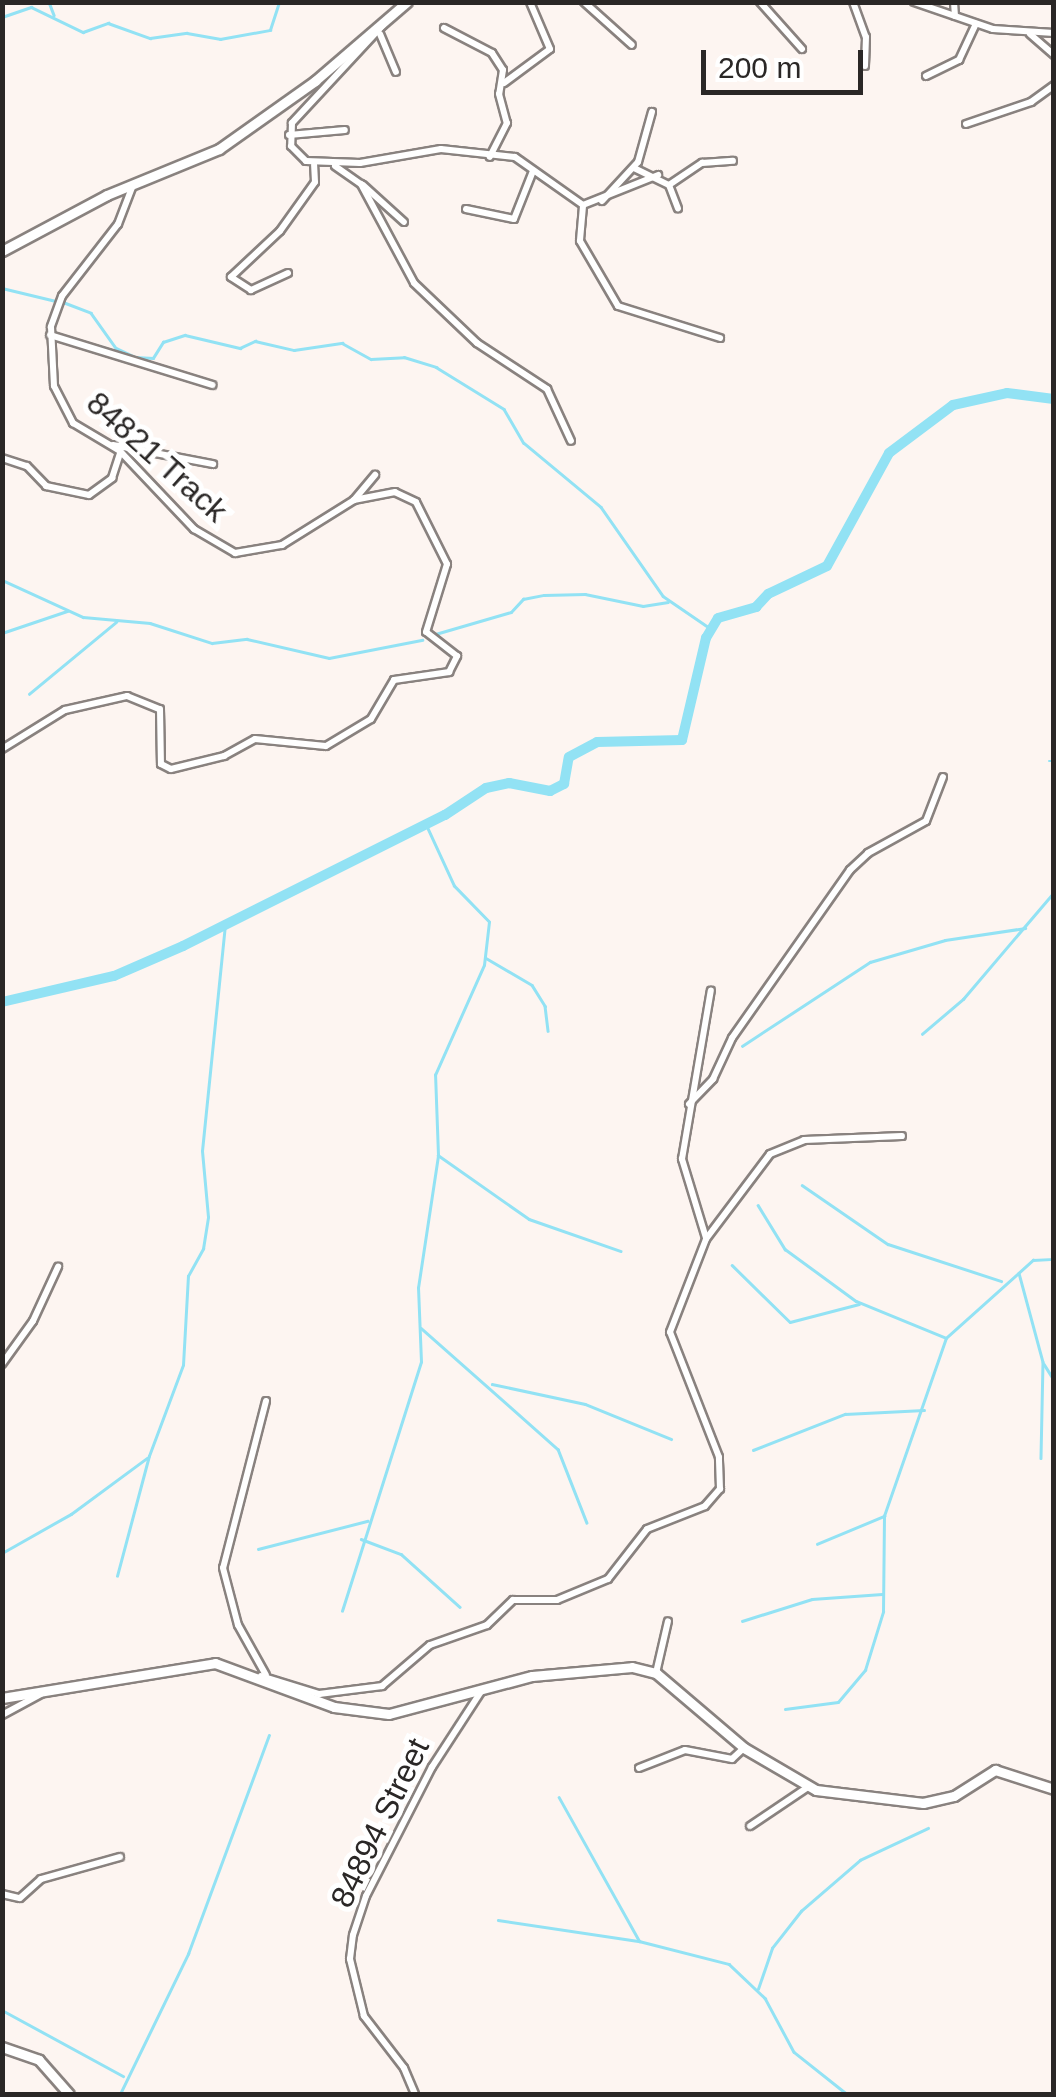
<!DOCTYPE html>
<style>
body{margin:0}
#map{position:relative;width:1056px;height:2097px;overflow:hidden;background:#fdf5f1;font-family:Helvetica,sans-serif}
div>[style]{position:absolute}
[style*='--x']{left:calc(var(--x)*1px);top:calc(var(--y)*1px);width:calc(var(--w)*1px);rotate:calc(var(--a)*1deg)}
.stream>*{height:2.5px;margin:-1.25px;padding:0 1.25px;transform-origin:1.25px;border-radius:1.25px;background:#92e2f4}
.river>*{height:10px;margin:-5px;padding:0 5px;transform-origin:5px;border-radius:5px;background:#92e2f4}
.roads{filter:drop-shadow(2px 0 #89827f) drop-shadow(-2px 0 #89827f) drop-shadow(0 2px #89827f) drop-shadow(0 -2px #89827f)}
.street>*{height:6px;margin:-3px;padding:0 3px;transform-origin:3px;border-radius:3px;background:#fff}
.secondary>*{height:9px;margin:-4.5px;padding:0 4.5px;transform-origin:4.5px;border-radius:4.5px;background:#fff}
span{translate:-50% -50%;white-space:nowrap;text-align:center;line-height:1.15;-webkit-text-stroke:10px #fff;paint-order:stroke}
.street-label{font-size:32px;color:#2a2726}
.frame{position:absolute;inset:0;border:5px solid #2a2726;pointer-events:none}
.scale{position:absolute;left:701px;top:50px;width:162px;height:45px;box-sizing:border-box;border:5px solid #2a2726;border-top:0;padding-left:12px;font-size:30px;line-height:35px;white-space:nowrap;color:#2a2726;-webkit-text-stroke:8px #fff;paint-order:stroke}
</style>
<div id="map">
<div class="stream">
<div style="--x:49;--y:2;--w:14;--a:69"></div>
<div style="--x:2;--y:17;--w:31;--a:-19"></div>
<div style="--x:31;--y:7;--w:58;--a:25.7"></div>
<div style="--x:83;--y:32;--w:27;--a:-20"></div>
<div style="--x:108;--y:23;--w:45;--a:19.7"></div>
<div style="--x:150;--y:38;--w:37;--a:-8"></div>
<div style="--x:187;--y:33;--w:34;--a:10"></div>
<div style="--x:220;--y:39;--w:51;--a:-10.2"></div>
<div style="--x:270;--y:30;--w:29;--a:-72"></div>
<div style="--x:2;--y:288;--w:56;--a:13.5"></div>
<div style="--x:63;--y:302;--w:30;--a:21"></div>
<div style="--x:91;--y:313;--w:43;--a:54.5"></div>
<div style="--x:116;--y:348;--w:21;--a:25"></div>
<div style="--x:135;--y:357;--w:18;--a:3"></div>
<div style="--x:153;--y:358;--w:19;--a:-58"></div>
<div style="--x:163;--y:342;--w:23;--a:-18"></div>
<div style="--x:185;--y:335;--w:57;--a:13.3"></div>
<div style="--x:240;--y:348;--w:17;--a:-25"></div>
<div style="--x:255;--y:341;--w:40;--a:13"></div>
<div style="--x:294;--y:350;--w:49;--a:-8.3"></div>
<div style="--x:342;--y:343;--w:33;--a:29"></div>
<div style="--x:371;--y:359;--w:33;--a:-3"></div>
<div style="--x:404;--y:357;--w:34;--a:17"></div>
<div style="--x:436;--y:367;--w:80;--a:31.7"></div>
<div style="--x:504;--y:409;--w:39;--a:60"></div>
<div style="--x:524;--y:443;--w:100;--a:39.7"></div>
<div style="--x:601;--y:507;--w:108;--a:55.1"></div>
<div style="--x:663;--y:596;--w:58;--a:34.5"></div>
<div style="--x:2;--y:580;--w:89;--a:24.6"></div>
<div style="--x:83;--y:617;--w:67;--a:5.1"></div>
<div style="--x:150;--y:623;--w:65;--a:17.9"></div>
<div style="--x:212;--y:643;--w:35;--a:-7"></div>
<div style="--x:247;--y:639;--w:84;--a:13"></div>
<div style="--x:329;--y:658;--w:95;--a:-11"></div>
<div style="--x:2;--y:633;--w:69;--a:-18.7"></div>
<div style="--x:432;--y:635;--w:82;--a:-16.2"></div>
<div style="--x:511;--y:612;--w:18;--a:-47"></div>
<div style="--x:523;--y:599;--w:21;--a:-11"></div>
<div style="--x:544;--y:595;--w:41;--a:-1.4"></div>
<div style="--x:585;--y:594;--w:59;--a:11.7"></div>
<div style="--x:643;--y:606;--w:25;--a:-9"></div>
<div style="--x:29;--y:694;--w:113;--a:-39.6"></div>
<div style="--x:1049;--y:761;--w:5;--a:0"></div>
<div style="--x:486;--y:958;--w:53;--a:30.4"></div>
<div style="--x:532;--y:985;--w:25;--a:58"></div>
<div style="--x:545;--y:1006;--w:25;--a:83"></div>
<div style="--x:922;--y:1034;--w:54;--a:-40.5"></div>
<div style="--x:963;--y:999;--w:140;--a:-49.6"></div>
<div style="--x:742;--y:1046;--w:153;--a:-33.3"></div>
<div style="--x:870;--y:962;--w:78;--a:-16.3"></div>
<div style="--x:945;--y:940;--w:81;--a:-8.5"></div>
<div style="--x:438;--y:1155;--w:111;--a:35.1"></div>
<div style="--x:529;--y:1219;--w:97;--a:19.2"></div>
<div style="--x:802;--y:1185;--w:104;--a:34.5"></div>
<div style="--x:888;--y:1244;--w:119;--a:18.1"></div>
<div style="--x:758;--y:1205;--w:52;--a:58.5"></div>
<div style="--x:785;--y:1249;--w:88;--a:36.2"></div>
<div style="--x:856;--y:1301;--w:97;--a:22.3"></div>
<div style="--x:732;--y:1265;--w:81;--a:44.5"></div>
<div style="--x:790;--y:1322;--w:71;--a:-14.6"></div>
<div style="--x:1019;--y:1273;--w:92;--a:74.9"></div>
<div style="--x:1043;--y:1362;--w:96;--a:91.2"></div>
<div style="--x:421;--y:1328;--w:183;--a:41.5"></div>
<div style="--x:558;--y:1449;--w:79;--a:68.6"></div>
<div style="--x:1044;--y:1364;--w:19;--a:58"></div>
<div style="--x:492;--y:1384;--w:95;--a:12.1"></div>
<div style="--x:585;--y:1404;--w:93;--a:22.1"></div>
<div style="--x:753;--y:1450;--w:99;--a:-21.4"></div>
<div style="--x:845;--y:1414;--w:79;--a:-2.9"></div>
<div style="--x:361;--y:1539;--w:43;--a:20.6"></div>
<div style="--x:401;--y:1554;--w:79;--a:41.9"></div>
<div style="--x:817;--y:1544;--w:73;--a:-22.7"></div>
<div style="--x:258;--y:1549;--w:113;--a:-14.4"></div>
<div style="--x:2;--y:1553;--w:79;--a:-29.5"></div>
<div style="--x:71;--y:1514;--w:94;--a:-36.4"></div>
<div style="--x:117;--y:1576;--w:124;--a:-75.1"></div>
<div style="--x:149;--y:1456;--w:97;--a:-69.5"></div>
<div style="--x:183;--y:1365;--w:89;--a:-86.8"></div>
<div style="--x:188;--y:1276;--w:31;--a:-61"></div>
<div style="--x:203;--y:1249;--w:32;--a:-81"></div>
<div style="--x:208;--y:1217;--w:66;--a:-95.2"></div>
<div style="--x:202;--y:1151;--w:228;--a:-84.2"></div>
<div style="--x:342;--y:1611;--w:261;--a:-72.4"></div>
<div style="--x:421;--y:1362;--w:74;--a:-92.3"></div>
<div style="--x:418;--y:1288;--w:134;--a:-81.4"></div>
<div style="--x:438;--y:1155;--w:80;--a:-92.1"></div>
<div style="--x:435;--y:1075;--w:120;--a:-66"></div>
<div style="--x:484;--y:965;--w:43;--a:-83.4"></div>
<div style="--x:489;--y:922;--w:50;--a:-134.2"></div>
<div style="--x:454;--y:886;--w:67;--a:-114.7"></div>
<div style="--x:742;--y:1621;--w:73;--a:-17.4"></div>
<div style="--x:812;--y:1599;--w:70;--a:-4.1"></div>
<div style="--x:785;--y:1709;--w:53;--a:-7.5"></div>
<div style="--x:838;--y:1702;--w:42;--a:-49.8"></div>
<div style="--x:865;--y:1670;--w:61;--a:-72.8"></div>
<div style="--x:883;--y:1612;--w:96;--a:-89.4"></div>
<div style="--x:884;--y:1516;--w:188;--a:-70.8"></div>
<div style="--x:946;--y:1338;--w:117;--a:-41.9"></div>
<div style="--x:1033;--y:1260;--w:21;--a:-3"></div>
<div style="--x:559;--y:1797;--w:164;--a:60.8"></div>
<div style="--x:498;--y:1920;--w:143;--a:8.5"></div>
<div style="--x:639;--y:1941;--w:93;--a:14.3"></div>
<div style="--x:729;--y:1964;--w:50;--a:43.4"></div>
<div style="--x:765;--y:1998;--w:61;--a:61.8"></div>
<div style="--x:794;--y:2052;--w:68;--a:38.4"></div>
<div style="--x:758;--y:1989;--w:43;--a:-71.1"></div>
<div style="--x:772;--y:1948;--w:47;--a:-51.9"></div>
<div style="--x:801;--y:1911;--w:78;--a:-40.8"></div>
<div style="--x:860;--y:1860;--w:75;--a:-25.2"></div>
<div style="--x:2;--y:2010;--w:138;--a:28.6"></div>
<div style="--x:120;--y:2094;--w:156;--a:-64.1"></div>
<div style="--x:188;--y:1954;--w:233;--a:-69.7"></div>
</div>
<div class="river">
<div style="--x:2;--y:1002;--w:115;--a:-13.1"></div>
<div style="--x:114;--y:976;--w:75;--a:-23.5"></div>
<div style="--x:183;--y:946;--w:293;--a:-26.6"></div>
<div style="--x:445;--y:815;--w:49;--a:-33.4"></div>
<div style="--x:486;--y:788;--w:24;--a:-12"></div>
<div style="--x:509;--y:783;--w:42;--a:11"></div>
<div style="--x:550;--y:791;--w:16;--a:-27"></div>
<div style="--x:564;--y:784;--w:27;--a:-80"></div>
<div style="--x:569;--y:757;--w:32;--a:-28"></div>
<div style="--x:597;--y:742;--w:85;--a:-1.3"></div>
<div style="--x:682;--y:740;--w:105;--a:-76.8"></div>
<div style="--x:706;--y:638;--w:23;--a:-59"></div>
<div style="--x:718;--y:618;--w:40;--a:-16"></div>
<div style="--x:756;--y:607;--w:18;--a:-47"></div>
<div style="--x:768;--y:594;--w:65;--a:-25.4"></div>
<div style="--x:827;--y:566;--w:129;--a:-61.2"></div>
<div style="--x:889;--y:453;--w:80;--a:-36.9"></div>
<div style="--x:953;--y:405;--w:55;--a:-12.5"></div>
<div style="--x:1007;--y:393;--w:47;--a:7.3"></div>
</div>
<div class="roads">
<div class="street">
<div style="--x:584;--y:2;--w:64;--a:41.9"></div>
<div style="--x:760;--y:2;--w:63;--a:48.2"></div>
<div style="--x:853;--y:2;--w:37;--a:70"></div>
<div style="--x:866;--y:37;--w:29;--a:92"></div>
<div style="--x:914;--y:2;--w:83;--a:18.9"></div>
<div style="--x:993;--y:29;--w:61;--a:3.8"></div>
<div style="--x:954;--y:2;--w:14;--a:86"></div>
<div style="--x:383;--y:25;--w:134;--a:132.9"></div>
<div style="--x:292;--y:123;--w:23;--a:92"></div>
<div style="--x:291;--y:146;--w:21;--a:45"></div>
<div style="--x:306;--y:161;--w:54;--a:2.1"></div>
<div style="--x:360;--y:163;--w:82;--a:-9.8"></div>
<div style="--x:441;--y:149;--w:74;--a:6.2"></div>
<div style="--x:515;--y:157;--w:83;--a:35.2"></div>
<div style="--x:583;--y:205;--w:81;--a:-21.8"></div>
<div style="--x:444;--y:28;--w:54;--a:27.5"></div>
<div style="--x:492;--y:53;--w:20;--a:57"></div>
<div style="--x:503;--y:70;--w:24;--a:99"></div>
<div style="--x:499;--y:94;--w:30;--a:75"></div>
<div style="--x:507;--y:123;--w:38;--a:117"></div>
<div style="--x:380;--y:34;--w:41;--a:67.2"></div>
<div style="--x:1030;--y:34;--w:32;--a:41"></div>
<div style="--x:926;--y:76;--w:37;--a:-26"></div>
<div style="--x:959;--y:60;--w:40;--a:-65"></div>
<div style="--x:504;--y:83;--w:57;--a:-36.5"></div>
<div style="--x:550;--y:49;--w:51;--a:-113.1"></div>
<div style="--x:966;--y:124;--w:69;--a:-18.7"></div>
<div style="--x:1031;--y:102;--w:29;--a:-36"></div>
<div style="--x:289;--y:135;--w:56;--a:-5.1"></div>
<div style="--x:335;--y:166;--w:32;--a:35"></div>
<div style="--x:361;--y:184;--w:112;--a:61.8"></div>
<div style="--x:414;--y:283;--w:87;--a:43.6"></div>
<div style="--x:477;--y:343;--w:84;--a:33.3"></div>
<div style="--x:547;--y:389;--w:57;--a:65.2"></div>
<div style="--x:634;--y:168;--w:39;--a:26"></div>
<div style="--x:669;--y:185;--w:40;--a:-34"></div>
<div style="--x:702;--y:163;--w:31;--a:-4"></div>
<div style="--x:133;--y:185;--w:42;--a:111"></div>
<div style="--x:118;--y:224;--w:91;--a:127.9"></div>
<div style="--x:62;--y:296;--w:33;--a:110"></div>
<div style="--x:51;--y:327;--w:59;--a:87.1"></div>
<div style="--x:54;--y:386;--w:42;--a:62.8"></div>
<div style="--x:73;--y:423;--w:55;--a:30.8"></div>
<div style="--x:120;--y:451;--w:108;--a:46.5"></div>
<div style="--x:194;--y:529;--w:48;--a:30.3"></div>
<div style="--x:235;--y:553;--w:48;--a:-9.7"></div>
<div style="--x:282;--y:545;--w:85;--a:-32"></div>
<div style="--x:354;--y:500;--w:33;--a:-50"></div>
<div style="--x:363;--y:185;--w:55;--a:42.1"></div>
<div style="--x:669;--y:185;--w:25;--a:69"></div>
<div style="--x:602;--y:201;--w:53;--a:-47.3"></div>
<div style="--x:638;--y:162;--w:52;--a:-74.4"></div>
<div style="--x:583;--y:206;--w:35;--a:95"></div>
<div style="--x:580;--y:241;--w:75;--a:59.7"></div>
<div style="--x:618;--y:306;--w:107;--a:17.4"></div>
<div style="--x:466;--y:209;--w:49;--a:11.8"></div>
<div style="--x:514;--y:219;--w:52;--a:-68.4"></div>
<div style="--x:288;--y:273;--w:41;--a:155.3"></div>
<div style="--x:251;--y:290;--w:24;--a:-147"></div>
<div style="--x:231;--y:277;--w:67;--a:-43.2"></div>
<div style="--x:280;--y:231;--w:60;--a:-54.5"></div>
<div style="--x:315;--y:182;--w:17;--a:-93"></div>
<div style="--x:50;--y:335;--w:170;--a:17.1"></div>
<div style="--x:113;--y:445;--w:102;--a:10.8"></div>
<div style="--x:2;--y:458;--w:26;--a:18"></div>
<div style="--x:27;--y:466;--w:28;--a:46"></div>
<div style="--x:46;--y:486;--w:44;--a:11.8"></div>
<div style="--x:89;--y:495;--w:29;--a:-36"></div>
<div style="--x:112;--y:478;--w:26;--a:-72"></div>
<div style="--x:2;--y:749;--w:74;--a:-31.8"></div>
<div style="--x:65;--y:710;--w:64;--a:-12.7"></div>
<div style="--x:127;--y:696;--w:35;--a:22"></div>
<div style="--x:160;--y:709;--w:55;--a:89"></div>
<div style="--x:161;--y:764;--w:11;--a:27"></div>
<div style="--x:171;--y:769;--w:55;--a:-13.8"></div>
<div style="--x:224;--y:756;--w:35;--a:-29"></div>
<div style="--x:255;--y:739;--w:71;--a:5.6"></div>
<div style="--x:326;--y:746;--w:52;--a:-31"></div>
<div style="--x:371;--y:719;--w:45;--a:-59.5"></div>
<div style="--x:394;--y:680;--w:56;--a:-8.3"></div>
<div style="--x:449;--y:672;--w:18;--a:-63"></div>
<div style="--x:457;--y:656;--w:39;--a:-142"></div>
<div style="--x:426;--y:632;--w:71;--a:-72.8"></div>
<div style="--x:447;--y:564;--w:69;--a:-116.6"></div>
<div style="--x:416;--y:502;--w:23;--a:-155"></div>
<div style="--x:395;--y:492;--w:42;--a:169"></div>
<div style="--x:689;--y:1104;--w:35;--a:-46"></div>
<div style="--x:713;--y:1079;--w:45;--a:-65.1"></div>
<div style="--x:732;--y:1038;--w:205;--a:-54.9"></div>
<div style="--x:850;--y:870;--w:25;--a:-43"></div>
<div style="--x:868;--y:853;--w:66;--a:-28.9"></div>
<div style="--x:926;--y:821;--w:47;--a:-68.9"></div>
<div style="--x:706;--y:1238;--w:83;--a:-106.9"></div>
<div style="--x:682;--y:1159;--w:171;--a:-80.3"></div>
<div style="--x:2;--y:1364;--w:53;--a:-54.2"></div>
<div style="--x:33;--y:1321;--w:60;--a:-65.2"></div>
<div style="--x:266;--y:1401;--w:172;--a:104.4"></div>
<div style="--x:223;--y:1568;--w:59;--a:75.3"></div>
<div style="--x:238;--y:1625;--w:57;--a:60.8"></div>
<div style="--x:656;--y:1673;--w:53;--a:-77"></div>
<div style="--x:261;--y:1676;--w:61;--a:17.2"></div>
<div style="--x:319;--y:1694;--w:64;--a:-7.2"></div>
<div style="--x:382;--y:1686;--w:63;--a:-40.5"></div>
<div style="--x:430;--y:1645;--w:60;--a:-19.3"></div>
<div style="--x:487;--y:1625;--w:36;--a:-44"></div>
<div style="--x:513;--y:1600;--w:44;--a:0"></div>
<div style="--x:557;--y:1600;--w:55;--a:-22.4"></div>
<div style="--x:608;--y:1579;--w:63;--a:-52"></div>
<div style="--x:647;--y:1529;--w:62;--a:-21.6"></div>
<div style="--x:705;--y:1506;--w:23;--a:-49"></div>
<div style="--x:720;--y:1489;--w:32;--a:-92"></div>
<div style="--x:719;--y:1457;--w:134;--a:-111.4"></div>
<div style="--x:670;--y:1332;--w:100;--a:-68.8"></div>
<div style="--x:706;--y:1239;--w:106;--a:-53"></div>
<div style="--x:770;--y:1154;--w:37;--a:-22"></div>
<div style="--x:804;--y:1140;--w:98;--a:-2.3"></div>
<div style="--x:2;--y:1715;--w:44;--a:-28.3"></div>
<div style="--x:639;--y:1768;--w:49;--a:-21.4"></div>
<div style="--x:685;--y:1750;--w:48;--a:10.8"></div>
<div style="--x:732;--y:1759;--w:16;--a:-43"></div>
<div style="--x:750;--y:1826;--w:70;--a:-33.9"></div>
<div style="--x:2;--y:1894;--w:18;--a:13"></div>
<div style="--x:20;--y:1898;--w:28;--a:-42"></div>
<div style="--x:41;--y:1879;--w:82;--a:-15.6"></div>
<div style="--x:415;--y:2094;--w:28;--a:-113"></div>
<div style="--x:404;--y:2068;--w:66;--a:-127.6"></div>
<div style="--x:364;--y:2016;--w:59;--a:-103.8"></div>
<div style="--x:350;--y:1959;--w:24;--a:-83"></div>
<div style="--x:353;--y:1935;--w:41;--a:-71.6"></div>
<div style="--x:366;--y:1896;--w:145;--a:-62.9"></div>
<div style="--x:432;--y:1767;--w:92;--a:-57"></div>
</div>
<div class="secondary">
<div style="--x:2;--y:251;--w:119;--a:-28.1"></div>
<div style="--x:107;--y:195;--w:121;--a:-22.3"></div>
<div style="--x:219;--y:149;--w:118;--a:-35.3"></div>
<div style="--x:315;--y:81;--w:121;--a:-40.7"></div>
<div style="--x:2;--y:1698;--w:216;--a:-9.3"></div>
<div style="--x:215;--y:1663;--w:127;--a:20.3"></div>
<div style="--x:334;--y:1707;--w:55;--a:7.3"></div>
<div style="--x:389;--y:1714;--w:148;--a:-14.9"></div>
<div style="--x:532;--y:1676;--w:100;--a:-5.1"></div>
<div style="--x:632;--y:1667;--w:25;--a:14"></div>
<div style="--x:656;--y:1673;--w:116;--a:40.4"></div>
<div style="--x:744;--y:1748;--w:83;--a:30.3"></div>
<div style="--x:816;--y:1790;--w:108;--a:6.9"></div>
<div style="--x:923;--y:1803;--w:32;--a:-13"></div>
<div style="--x:954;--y:1796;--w:49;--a:-32.4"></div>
<div style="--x:995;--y:1770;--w:62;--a:17.9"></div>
<div style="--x:2;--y:2047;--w:39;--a:19"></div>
<div style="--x:39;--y:2060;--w:45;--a:48.6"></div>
</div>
</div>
<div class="street-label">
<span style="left:157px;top:457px;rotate:42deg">84821 Track</span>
<span style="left:380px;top:1823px;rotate:-64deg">84894 Street</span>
</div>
<div class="frame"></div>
<div class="scale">200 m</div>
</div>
